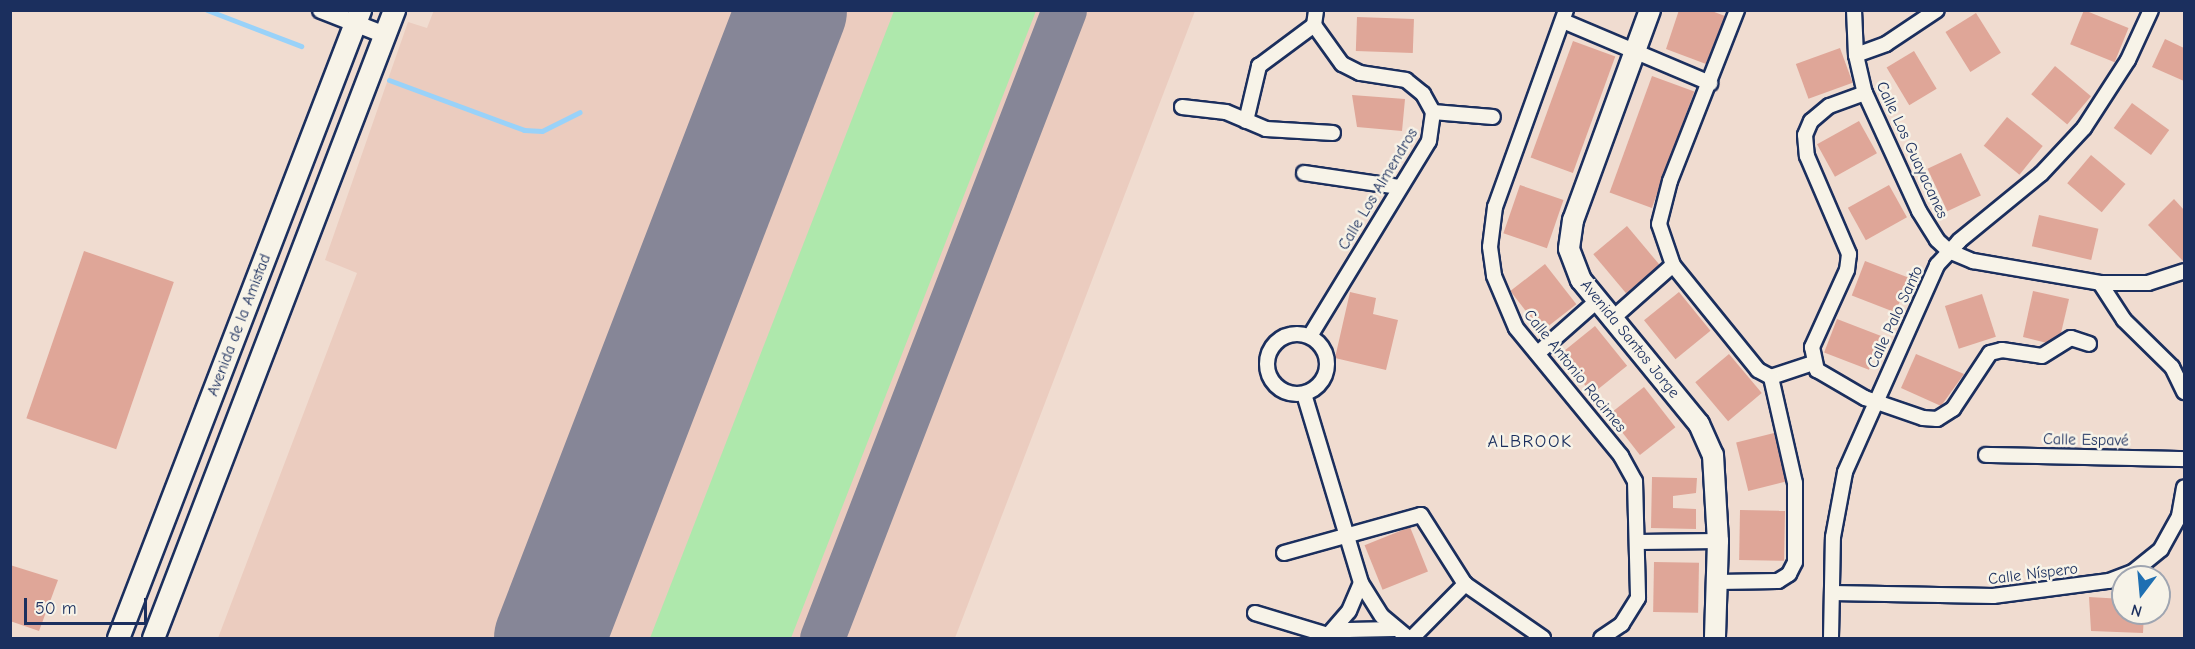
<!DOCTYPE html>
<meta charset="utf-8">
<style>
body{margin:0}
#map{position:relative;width:2195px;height:649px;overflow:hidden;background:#f0dcd0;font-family:"Comic Neue",sans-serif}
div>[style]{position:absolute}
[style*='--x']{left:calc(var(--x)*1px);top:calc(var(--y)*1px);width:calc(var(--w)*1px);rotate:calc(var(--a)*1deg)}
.built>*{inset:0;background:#ebccbf}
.green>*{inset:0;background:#aee8ac}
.stream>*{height:5px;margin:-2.5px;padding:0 2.5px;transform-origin:2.5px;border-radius:2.5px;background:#99d2f9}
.taxiway>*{height:45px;margin:-22.5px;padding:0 22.5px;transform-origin:22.5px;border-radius:22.5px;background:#868697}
.runway>*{height:111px;margin:-55.5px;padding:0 55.5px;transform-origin:55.5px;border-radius:55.5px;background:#868697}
.building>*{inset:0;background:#dfa698;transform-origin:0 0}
.roads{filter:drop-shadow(2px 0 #1b2f5e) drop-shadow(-2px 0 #1b2f5e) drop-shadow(0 2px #1b2f5e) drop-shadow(0 -2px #1b2f5e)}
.minor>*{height:14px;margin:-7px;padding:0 7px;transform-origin:7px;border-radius:7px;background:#f7f3e8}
.minor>.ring{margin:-7px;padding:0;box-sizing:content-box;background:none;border:14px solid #f7f3e8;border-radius:50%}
.tertiary>*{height:16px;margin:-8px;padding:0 8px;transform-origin:8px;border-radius:8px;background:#f7f3e8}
.secondary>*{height:20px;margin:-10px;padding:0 10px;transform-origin:10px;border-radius:10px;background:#f7f3e8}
.primary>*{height:21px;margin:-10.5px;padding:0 10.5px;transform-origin:10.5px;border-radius:10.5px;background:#f7f3e8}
span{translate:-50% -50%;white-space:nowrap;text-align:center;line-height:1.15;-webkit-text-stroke:5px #f7f3e8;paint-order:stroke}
.street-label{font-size:16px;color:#1b2f5e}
.neighbourhood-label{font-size:18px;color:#1b2f5e;letter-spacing:1.5px}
.frame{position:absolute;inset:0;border:12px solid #1b2f5e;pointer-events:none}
.north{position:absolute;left:2111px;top:565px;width:60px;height:60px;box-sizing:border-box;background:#f7f3e8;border:2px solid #9fa5b1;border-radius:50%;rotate:196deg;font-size:16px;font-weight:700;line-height:24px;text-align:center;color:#1b2f5e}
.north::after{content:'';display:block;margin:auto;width:21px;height:27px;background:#1f6fb2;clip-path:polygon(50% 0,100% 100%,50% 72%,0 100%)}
.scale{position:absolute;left:24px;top:598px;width:123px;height:27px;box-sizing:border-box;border:3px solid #1b2f5e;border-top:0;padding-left:8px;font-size:18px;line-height:21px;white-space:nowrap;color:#1b2f5e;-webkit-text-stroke:4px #f7f3e8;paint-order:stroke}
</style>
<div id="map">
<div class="built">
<div style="clip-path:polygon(434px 10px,1195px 11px,955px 638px,218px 638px,357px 273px,325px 260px,408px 22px,427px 28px)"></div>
</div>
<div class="green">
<div style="clip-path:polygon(894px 11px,1036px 11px,791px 638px,650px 638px)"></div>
</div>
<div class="stream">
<div style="--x:207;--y:10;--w:101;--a:21"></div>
<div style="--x:389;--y:80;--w:144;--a:20.3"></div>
<div style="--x:524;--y:130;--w:18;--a:3"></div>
<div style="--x:542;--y:131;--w:42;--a:-26.6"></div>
</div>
<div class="taxiway">
<div style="--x:822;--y:638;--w:673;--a:-68.93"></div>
</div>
<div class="runway">
<div style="--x:549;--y:638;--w:673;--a:-68.93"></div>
</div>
<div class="building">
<div style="clip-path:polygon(1679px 10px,1709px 10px,1725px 16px,1706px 64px,1666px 49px)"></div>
<div style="left:2084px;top:10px;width:48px;height:37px;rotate:22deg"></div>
<div style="left:1976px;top:13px;width:47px;height:36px;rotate:58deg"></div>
<div style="left:1357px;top:17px;width:57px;height:34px;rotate:2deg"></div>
<div style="clip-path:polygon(2165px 39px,2184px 48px,2184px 81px,2152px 67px)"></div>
<div style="left:1573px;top:41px;width:45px;height:124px;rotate:20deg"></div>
<div style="left:1840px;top:48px;width:37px;height:47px;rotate:70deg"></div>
<div style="left:1914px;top:51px;width:44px;height:32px;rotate:59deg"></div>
<div style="left:2055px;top:66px;width:47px;height:37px;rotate:40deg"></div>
<div style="left:1652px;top:76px;width:45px;height:124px;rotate:20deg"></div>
<div style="clip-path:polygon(1352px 95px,1405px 99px,1402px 131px,1357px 127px)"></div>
<div style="left:2132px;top:103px;width:46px;height:31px;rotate:36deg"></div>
<div style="left:2007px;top:117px;width:46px;height:37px;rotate:39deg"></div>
<div style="left:1859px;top:121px;width:37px;height:48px;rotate:61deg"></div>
<div style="left:1961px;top:153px;width:47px;height:37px;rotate:65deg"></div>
<div style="left:2091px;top:155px;width:45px;height:37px;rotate:40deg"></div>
<div style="left:1520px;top:185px;width:46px;height:51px;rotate:19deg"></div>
<div style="left:1889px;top:185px;width:37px;height:47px;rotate:61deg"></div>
<div style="clip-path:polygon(2174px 199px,2184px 210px,2184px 262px,2148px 225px)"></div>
<div style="left:2039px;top:215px;width:61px;height:32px;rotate:13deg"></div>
<div style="left:1627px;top:226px;width:51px;height:44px;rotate:50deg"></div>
<div style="left:84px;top:251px;width:95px;height:177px;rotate:19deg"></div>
<div style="left:1865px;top:261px;width:47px;height:37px;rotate:21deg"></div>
<div style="left:1545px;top:264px;width:51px;height:44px;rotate:52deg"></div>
<div style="clip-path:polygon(2033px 291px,2069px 299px,2061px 333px,2047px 343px,2023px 337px)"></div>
<div style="clip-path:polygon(1350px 292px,1376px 298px,1373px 314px,1398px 320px,1386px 370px,1335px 358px)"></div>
<div style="left:1679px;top:292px;width:50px;height:45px;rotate:51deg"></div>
<div style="left:1982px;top:294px;width:45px;height:39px;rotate:72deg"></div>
<div style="left:1837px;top:319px;width:48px;height:36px;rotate:21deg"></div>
<div style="left:1595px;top:326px;width:51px;height:45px;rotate:51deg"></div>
<div style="left:1729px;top:354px;width:51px;height:44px;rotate:50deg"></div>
<div style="clip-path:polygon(1916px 354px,1964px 374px,1941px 406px,1901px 388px)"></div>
<div style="left:1644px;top:387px;width:51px;height:45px;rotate:52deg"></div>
<div style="left:1774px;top:433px;width:50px;height:39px;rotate:76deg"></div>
<div style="clip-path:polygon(1652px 477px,1697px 478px,1696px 493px,1673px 496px,1673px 508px,1696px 509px,1696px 529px,1651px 528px)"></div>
<div style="left:1740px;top:510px;width:45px;height:50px;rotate:1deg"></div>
<div style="left:1410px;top:527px;width:48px;height:49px;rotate:68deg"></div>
<div style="left:1654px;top:562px;width:45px;height:50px;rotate:1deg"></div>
<div style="clip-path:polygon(10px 565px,58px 580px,39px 631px,10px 621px)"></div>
<div style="clip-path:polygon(2089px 597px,2123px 599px,2123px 613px,2144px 613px,2143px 633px,2091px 631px)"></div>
</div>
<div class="roads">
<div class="minor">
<div style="--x:1566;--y:10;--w:209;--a:109.8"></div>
<div style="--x:1495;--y:207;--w:40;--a:97.1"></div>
<div style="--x:1490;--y:247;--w:29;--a:82"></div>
<div style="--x:1494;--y:276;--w:56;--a:67.1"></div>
<div style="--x:1516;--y:328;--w:166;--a:50.6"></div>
<div style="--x:1621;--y:456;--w:29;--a:61"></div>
<div style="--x:1635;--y:481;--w:117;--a:88.5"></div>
<div style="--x:1638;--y:598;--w:31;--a:122"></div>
<div style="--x:1622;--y:624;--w:25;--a:146"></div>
<div style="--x:1854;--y:10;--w:45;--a:87.5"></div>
<div style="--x:1856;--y:55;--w:39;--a:77"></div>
<div style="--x:1865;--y:93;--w:130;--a:65.4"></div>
<div style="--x:1919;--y:211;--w:34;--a:58"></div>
<div style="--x:1937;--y:240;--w:16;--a:43"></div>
<div style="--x:1949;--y:251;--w:26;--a:23"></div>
<div style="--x:1973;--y:261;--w:129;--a:9.8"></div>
<div style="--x:2100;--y:283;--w:48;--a:0"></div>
<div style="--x:2148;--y:283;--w:38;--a:-18"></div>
<div style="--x:1563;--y:21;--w:160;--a:22.9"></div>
<div style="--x:1856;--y:55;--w:32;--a:-20"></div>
<div style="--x:1886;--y:44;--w:61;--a:-33.7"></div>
<div style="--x:1865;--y:93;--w:38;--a:160"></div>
<div style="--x:1829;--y:106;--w:23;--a:140"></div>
<div style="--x:1811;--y:121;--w:15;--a:113"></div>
<div style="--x:1805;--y:135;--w:21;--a:85"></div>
<div style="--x:1807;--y:156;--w:107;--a:66.8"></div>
<div style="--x:1849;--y:254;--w:16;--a:97"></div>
<div style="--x:1847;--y:270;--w:85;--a:114.4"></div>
<div style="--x:1812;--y:347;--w:24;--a:78"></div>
<div style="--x:1817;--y:370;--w:56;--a:30.3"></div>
<div style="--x:1865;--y:398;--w:61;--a:19"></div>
<div style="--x:1923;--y:418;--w:14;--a:4"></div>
<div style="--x:1937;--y:419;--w:19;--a:-32"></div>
<div style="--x:1953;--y:409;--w:67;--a:-56.5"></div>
<div style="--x:1990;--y:353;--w:12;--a:-14"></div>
<div style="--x:2002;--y:350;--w:40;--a:8.5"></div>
<div style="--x:2042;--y:356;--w:34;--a:-32"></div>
<div style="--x:2071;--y:338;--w:19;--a:18"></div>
<div style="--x:1182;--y:107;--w:44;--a:6.5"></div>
<div style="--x:1226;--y:112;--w:43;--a:23"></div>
<div style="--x:1266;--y:129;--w:67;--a:3.4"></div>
<div style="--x:1433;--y:112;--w:60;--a:4.8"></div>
<div style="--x:1246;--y:121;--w:57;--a:-76.7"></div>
<div style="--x:1259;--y:66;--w:69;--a:-36.7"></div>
<div style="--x:1304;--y:173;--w:96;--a:8.4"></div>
<div style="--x:2100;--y:283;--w:44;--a:57"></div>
<div style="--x:2124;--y:320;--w:67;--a:44.4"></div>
<div style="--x:2172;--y:367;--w:28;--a:64"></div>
<div style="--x:1612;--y:319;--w:81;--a:-41.5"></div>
<div class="ring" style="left:1267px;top:334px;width:46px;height:46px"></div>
<div style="--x:1310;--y:336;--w:228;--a:-58.6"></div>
<div style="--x:1429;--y:141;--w:29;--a:-82"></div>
<div style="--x:1433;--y:112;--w:21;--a:-119"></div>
<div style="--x:1423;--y:94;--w:22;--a:-141"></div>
<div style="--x:1406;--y:80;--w:47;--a:-171.3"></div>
<div style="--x:1360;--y:73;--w:20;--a:-153"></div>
<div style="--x:1342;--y:64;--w:48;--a:-125.7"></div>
<div style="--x:1314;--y:25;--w:15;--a:-82"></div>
<div style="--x:1538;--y:353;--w:79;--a:-41.4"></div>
<div style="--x:1771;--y:377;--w:44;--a:-18.4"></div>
<div style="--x:1304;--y:394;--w:197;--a:73.2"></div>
<div style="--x:1361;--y:583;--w:39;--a:58"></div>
<div style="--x:1382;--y:616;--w:34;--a:40"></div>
<div style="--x:1986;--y:455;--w:198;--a:1.2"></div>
<div style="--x:1638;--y:542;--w:80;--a:-0.7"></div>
<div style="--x:1284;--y:553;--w:142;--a:-15.5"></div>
<div style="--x:1421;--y:515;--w:82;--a:57.5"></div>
<div style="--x:1465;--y:584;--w:95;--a:34.7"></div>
<div style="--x:1717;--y:582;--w:61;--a:-0.9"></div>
<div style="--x:1778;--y:581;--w:13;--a:-32"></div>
<div style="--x:1789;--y:574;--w:13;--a:-63"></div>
<div style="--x:1795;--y:562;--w:79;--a:-90"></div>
<div style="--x:1795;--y:483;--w:109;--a:-102.8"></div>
<div style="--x:1771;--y:377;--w:15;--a:-152"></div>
<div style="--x:1758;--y:370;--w:135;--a:-129"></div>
<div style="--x:1673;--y:265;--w:43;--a:-108.9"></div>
<div style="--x:1659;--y:224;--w:44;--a:-75.7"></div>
<div style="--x:1670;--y:181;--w:184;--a:-68.6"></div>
<div style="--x:1832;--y:593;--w:161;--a:1.1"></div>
<div style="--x:1993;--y:596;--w:117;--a:-7.4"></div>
<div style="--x:2109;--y:581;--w:26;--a:-21"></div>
<div style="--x:2133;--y:572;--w:36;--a:-39"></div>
<div style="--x:2161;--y:549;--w:38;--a:-61"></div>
<div style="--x:2179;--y:516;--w:29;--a:-80"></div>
<div style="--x:1255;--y:613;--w:76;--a:16.8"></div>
<div style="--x:1329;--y:634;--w:30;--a:-49"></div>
<div style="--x:1349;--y:611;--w:30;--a:-67"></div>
<div style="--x:1322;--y:638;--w:27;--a:-17"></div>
<div style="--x:1348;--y:630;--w:47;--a:-1.2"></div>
<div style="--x:1412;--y:638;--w:76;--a:-45.5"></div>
<div style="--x:1831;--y:638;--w:101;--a:-88.9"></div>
<div style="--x:1833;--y:537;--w:66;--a:-79.5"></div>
<div style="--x:1845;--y:472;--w:227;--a:-66"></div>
<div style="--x:1937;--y:265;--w:33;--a:-47"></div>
<div style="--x:1959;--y:241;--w:106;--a:-39.3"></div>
<div style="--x:2041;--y:174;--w:63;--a:-46.9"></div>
<div style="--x:2084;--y:128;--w:81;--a:-57.1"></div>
<div style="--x:2128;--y:60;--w:55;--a:-65.3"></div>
</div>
<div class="tertiary">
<div style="--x:321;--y:10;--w:69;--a:21.3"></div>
</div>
<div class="secondary">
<div style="--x:1650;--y:10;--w:224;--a:110.1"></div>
<div style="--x:1573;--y:220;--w:29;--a:98"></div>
<div style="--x:1569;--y:249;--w:33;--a:69"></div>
<div style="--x:1581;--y:280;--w:186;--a:50.7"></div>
<div style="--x:1699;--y:424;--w:34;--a:66"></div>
<div style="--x:1713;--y:455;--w:86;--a:86.7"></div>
<div style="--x:1718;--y:541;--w:97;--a:91.8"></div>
</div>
<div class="primary">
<div style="--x:118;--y:638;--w:673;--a:-68.93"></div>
<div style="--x:153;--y:638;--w:673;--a:-69.01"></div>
</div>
</div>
<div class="street-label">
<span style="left:1912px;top:150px;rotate:65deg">Calle Los Guayacanes</span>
<span style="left:1378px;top:189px;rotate:-59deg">Calle Los Almendros</span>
<span style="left:1895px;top:317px;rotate:-65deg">Calle Palo Santo</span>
<span style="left:239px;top:325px;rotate:-69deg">Avenida de la Amistad</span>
<span style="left:1630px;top:339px;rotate:51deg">Avenida Santos Jorge</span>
<span style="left:1575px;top:371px;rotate:51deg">Calle Antonio Racimes</span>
<span style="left:2086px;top:440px;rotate:1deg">Calle Espavé</span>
<span style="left:2033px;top:574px;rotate:-7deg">Calle Níspero</span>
</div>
<div class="neighbourhood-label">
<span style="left:1530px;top:442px">ALBROOK</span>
</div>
<div class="frame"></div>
<div class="north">N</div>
<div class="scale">50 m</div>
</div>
